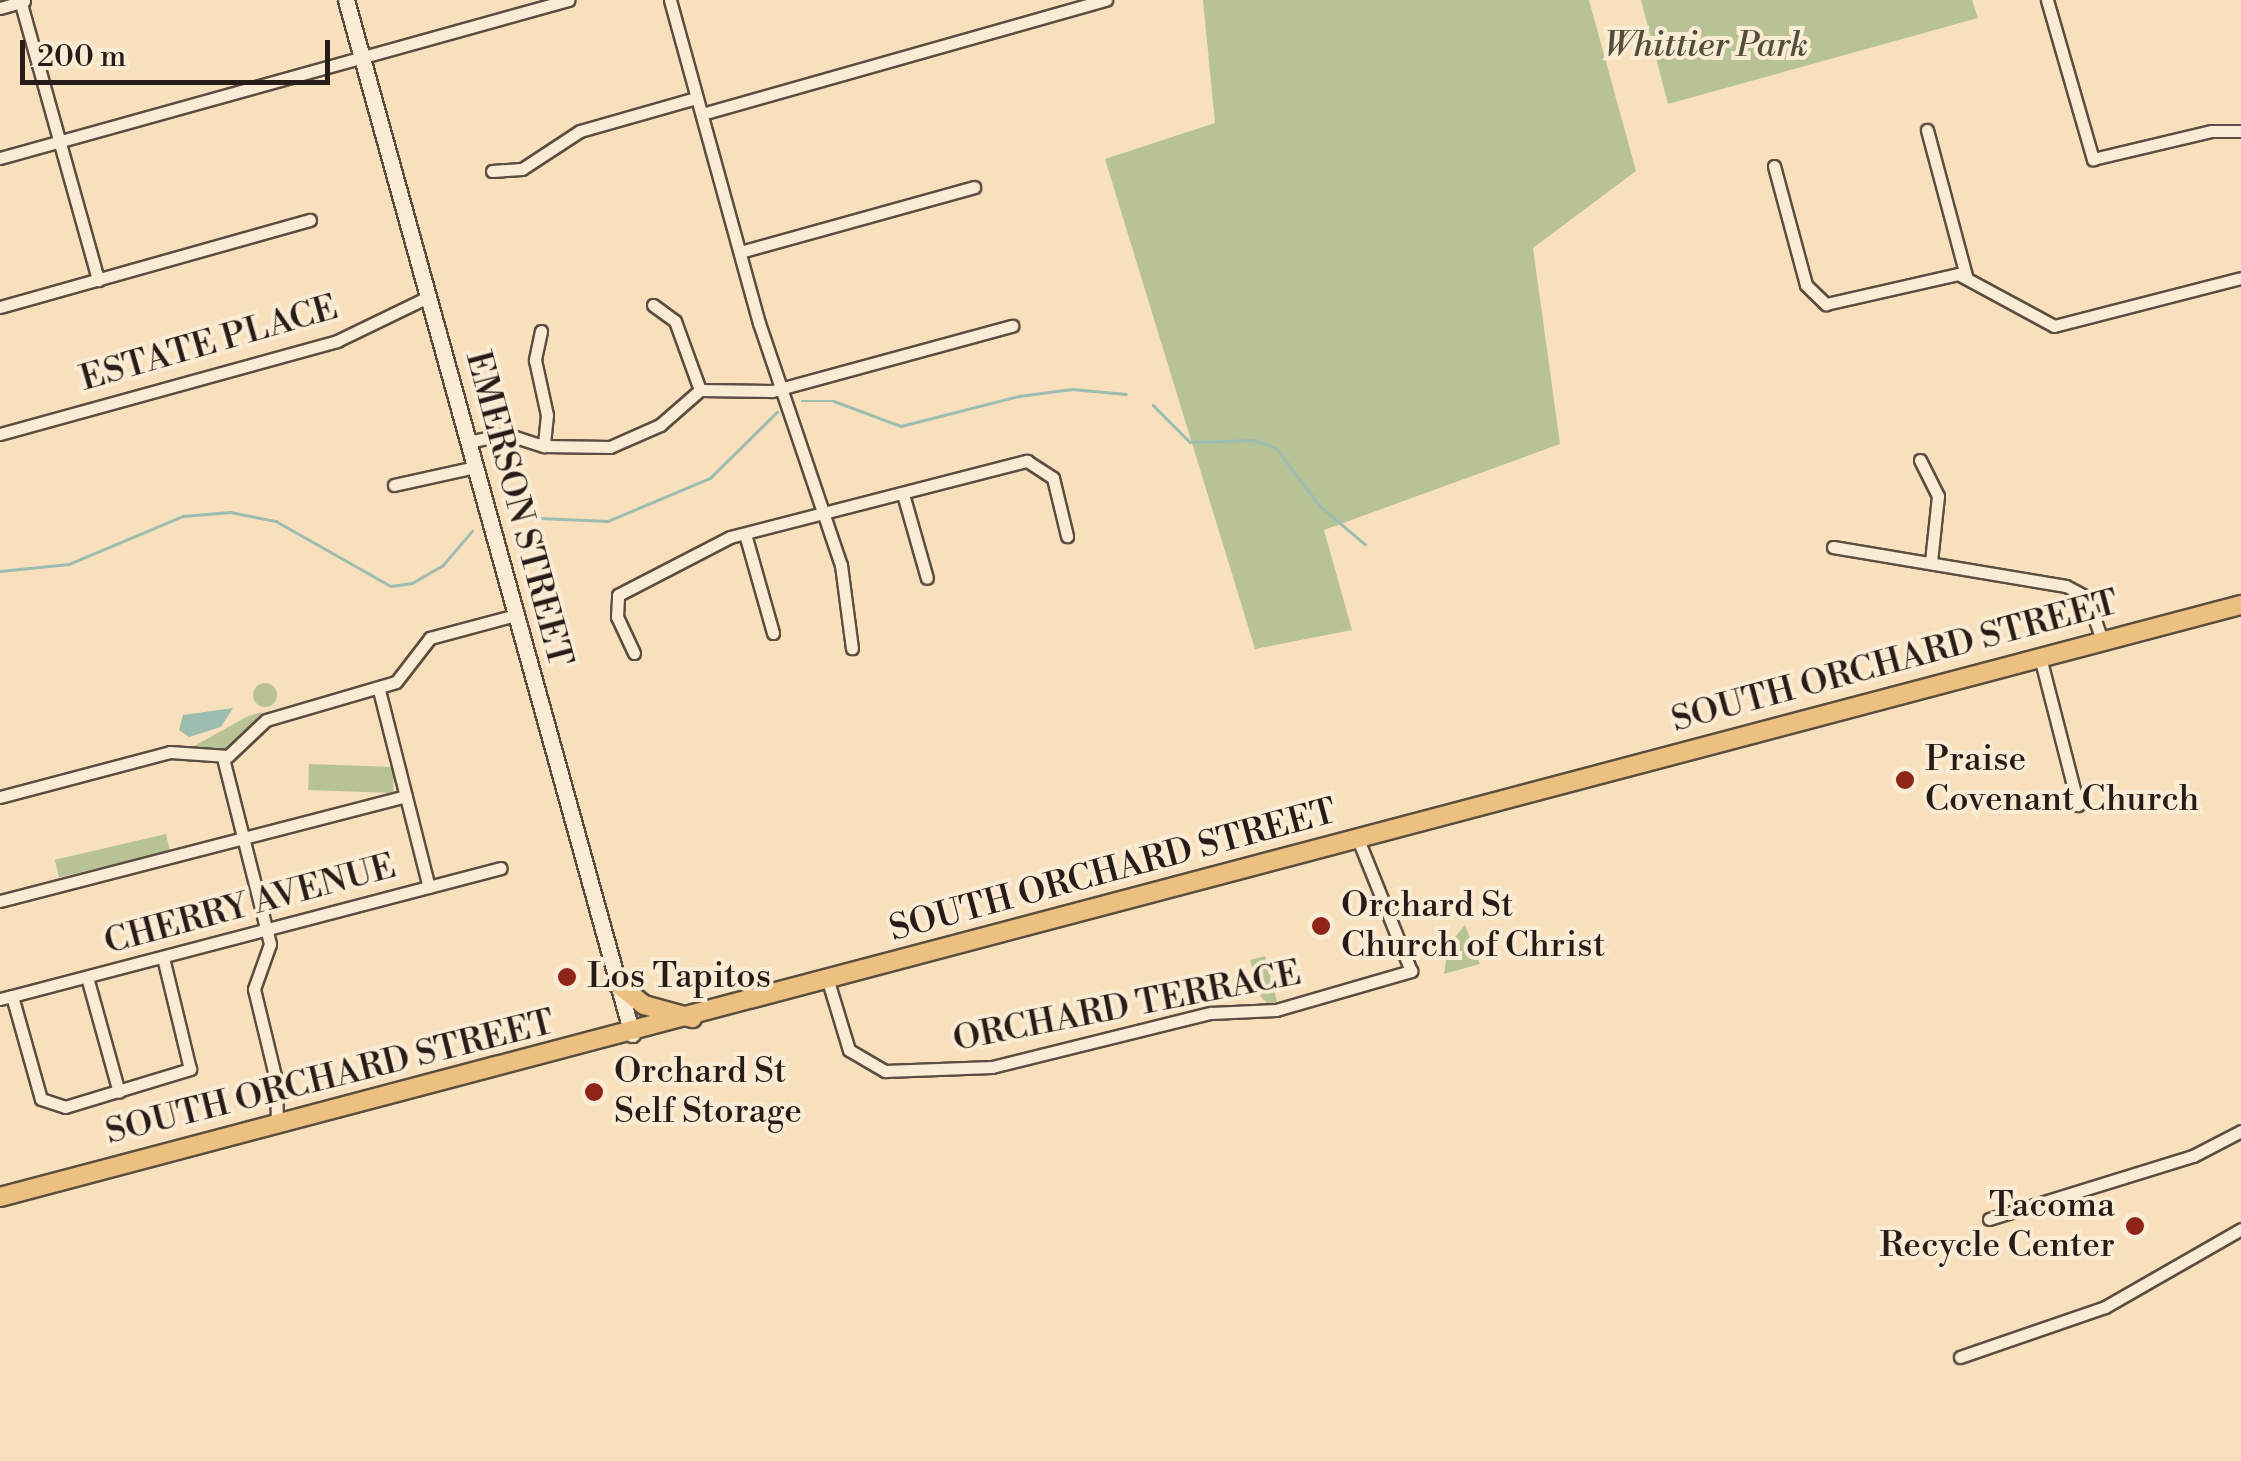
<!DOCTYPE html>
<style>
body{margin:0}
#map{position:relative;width:2241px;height:1461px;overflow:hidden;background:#f8e0bd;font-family:"Libre Bodoni",serif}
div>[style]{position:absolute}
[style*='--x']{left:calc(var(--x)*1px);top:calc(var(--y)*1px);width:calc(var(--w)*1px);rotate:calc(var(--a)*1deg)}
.green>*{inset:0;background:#b8c395;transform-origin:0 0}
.round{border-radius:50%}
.water>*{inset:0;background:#9dbdb1}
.stream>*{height:2.5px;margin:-1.25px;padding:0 1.25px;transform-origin:1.25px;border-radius:1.25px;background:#9dbdb1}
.roads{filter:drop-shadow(2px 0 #5b4d40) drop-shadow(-2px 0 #5b4d40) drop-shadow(0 2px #5b4d40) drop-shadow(0 -2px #5b4d40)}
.minor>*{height:11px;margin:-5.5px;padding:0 5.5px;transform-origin:5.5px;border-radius:5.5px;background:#faebd4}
.secondary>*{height:15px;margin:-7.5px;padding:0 7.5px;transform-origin:7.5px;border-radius:7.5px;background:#faebd4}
.primary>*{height:18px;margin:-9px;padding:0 9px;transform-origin:9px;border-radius:9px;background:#ecc07e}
.dots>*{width:28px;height:28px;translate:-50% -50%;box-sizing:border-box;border:5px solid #faebd4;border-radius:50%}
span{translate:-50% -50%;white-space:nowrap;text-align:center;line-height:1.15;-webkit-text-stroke:8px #faebd4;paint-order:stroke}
.park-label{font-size:35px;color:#524e3d;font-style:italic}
.street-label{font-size:35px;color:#271c17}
.poi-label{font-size:35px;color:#271c17}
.left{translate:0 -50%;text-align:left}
.right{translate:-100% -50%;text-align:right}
.scale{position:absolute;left:20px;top:40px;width:310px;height:45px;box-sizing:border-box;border:5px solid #271c17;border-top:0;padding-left:12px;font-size:30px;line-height:35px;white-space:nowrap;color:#271c17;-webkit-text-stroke:8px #faebd4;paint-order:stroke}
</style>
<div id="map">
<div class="green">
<div style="clip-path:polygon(1203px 0,1589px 0,1636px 171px,1533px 248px,1560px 444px,1324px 530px,1352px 630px,1255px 649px,1105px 159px,1215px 123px)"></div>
<div style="clip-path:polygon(1641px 0,1972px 0,1978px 18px,1668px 104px)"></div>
<div class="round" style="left:253px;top:683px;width:24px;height:24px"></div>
<div style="clip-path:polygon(262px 712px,230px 751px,189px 749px,248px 716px)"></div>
<div style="left:394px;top:767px;width:26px;height:85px;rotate:92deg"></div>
<div style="left:166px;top:834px;width:18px;height:114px;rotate:77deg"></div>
<div style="clip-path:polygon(1465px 925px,1480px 964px,1444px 974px,1448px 946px)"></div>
<div style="clip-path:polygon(1265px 956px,1277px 1001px,1269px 1005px,1260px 996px,1250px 960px)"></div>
</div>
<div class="water">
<div style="clip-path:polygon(233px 708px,221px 727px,189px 737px,179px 730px,183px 715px)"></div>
</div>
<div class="stream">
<div style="--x:802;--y:401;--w:32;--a:0"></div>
<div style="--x:834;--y:401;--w:72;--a:20.5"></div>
<div style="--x:901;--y:426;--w:122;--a:-14.3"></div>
<div style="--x:1019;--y:396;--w:53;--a:-7.5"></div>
<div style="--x:1072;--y:389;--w:54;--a:5.3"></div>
<div style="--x:1153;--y:405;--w:52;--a:45"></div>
<div style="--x:1190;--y:442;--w:65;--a:-1.8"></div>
<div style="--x:1255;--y:440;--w:22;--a:21"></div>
<div style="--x:1276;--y:448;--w:73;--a:52.8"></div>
<div style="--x:1320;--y:506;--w:59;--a:40.2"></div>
<div style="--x:516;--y:517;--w:92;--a:2.5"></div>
<div style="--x:608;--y:521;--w:111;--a:-22.9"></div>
<div style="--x:710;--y:478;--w:94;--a:-44.6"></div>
<div style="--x:0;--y:571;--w:69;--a:-5.8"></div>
<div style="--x:69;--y:564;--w:124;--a:-22.8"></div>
<div style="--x:183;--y:516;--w:47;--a:-4.9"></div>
<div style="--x:230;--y:512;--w:47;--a:11.1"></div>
<div style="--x:276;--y:521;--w:132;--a:29.5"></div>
<div style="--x:391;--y:586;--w:21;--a:-8"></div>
<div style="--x:412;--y:583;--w:34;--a:-30"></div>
<div style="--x:442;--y:566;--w:46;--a:-49.4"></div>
</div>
<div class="roads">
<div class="minor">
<div style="--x:20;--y:0;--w:291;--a:74.4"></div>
<div style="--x:670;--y:0;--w:335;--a:74.6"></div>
<div style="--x:759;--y:323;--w:256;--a:71.3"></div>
<div style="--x:841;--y:565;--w:84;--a:82.5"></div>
<div style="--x:2047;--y:0;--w:166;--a:73.9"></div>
<div style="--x:2093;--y:159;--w:121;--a:-13.3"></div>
<div style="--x:2211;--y:131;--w:30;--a:0"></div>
<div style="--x:0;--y:8;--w:25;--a:-16"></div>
<div style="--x:702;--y:114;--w:420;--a:-15.8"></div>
<div style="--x:1927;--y:130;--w:151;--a:75"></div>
<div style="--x:0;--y:158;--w:590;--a:-15.54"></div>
<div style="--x:1774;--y:166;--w:123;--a:74.9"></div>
<div style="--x:1806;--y:285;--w:28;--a:44"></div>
<div style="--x:1826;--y:304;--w:135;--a:-12.8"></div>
<div style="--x:1958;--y:274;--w:109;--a:28.4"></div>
<div style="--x:2054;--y:326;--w:193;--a:-14.4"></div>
<div style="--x:492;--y:171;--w:30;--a:-4"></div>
<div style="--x:522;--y:169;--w:69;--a:-33.2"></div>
<div style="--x:580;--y:131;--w:121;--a:-15.9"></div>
<div style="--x:740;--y:252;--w:243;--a:-15.5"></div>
<div style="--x:653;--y:305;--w:27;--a:36"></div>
<div style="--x:675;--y:321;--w:73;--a:70.1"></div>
<div style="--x:0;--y:307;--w:322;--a:-15.7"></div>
<div style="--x:541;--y:331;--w:30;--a:102"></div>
<div style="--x:535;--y:360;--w:56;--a:77.7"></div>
<div style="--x:547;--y:415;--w:31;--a:96"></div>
<div style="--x:0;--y:434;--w:350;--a:-15.4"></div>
<div style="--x:337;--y:341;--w:101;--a:-25.8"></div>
<div style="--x:468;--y:442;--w:39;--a:-12"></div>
<div style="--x:506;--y:434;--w:40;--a:18"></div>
<div style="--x:544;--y:446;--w:66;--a:0.9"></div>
<div style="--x:610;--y:447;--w:55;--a:-23.7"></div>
<div style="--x:660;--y:425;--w:53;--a:-41.2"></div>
<div style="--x:700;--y:390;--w:72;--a:0.8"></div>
<div style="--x:772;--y:391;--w:249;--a:-15.2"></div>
<div style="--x:1920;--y:460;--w:40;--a:63.4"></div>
<div style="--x:1938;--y:496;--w:66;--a:96.1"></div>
<div style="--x:394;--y:485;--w:83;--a:-12.5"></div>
<div style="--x:903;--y:494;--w:87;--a:74.1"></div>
<div style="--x:745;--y:534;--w:103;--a:74.2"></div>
<div style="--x:1833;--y:547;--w:236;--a:9.5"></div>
<div style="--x:2066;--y:586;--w:24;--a:28"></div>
<div style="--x:2087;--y:597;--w:46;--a:70.8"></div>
<div style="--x:634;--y:653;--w:40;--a:-115"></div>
<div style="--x:617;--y:617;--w:22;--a:-87"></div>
<div style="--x:618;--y:595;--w:126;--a:-27.4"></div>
<div style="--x:730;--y:537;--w:307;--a:-14.4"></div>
<div style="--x:1027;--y:461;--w:31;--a:33"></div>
<div style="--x:1053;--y:478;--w:60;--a:76.4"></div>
<div style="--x:2040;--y:657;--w:153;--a:75.6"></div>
<div style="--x:379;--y:690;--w:203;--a:75.8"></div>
<div style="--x:223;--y:758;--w:192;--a:75.8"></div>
<div style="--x:270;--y:944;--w:48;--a:109.6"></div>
<div style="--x:254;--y:989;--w:94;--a:76.4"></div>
<div style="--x:276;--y:1080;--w:45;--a:88.7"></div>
<div style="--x:0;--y:797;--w:176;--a:-14.8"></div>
<div style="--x:170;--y:752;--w:58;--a:3.9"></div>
<div style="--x:228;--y:756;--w:52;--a:-43.5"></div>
<div style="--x:266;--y:720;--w:135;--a:-16.3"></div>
<div style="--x:396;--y:682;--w:56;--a:-52.3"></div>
<div style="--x:430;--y:638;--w:89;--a:-15"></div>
<div style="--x:0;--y:901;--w:419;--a:-14.5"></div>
<div style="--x:87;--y:977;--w:119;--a:74.5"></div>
<div style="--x:828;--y:981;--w:72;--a:73.1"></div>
<div style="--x:849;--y:1050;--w:42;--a:30.3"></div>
<div style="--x:885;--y:1071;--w:107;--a:-2.1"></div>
<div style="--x:992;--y:1067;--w:226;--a:-13.9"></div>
<div style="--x:1211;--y:1013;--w:65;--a:-2.6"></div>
<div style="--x:1276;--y:1010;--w:141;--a:-16.1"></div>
<div style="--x:1411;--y:971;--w:142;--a:-111.9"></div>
<div style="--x:12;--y:996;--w:505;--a:-14.67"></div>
<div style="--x:0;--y:999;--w:12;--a:-14"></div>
<div style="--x:12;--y:996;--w:107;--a:74.3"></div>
<div style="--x:41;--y:1099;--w:25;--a:18"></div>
<div style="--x:65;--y:1107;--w:131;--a:-16.9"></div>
<div style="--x:190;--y:1069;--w:115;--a:-103.6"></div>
<div style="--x:1989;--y:1219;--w:214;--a:-17.2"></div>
<div style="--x:2193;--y:1156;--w:54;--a:-27.5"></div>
<div style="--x:1960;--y:1357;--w:153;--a:-19"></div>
<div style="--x:2105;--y:1307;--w:157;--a:-29.8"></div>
</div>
<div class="secondary">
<div style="--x:346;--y:0;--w:1073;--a:74.54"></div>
</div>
<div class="primary">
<div style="--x:618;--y:984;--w:33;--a:39"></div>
<div style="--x:644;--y:1005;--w:50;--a:15.2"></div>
<div style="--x:0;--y:1197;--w:2318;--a:-14.8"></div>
</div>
</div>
<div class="dots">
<div style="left:1905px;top:780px;background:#8f2418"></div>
<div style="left:1321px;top:926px;background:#8f2418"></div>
<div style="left:567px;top:977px;background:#8f2418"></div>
<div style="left:594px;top:1092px;background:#8f2418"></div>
<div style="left:2135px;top:1226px;background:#8f2418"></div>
</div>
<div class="park-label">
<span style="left:1706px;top:46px">Whittier Park</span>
</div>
<div class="street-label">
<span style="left:209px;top:344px;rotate:-16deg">ESTATE PLACE</span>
<span style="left:518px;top:509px;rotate:75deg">EMERSON STREET</span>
<span style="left:1895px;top:662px;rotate:-15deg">SOUTH ORCHARD STREET</span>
<span style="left:1113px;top:871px;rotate:-15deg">SOUTH ORCHARD STREET</span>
<span style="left:250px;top:905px;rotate:-15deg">CHERRY AVENUE</span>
<span style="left:1127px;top:1007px;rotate:-11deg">ORCHARD TERRACE</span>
<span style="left:330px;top:1078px;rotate:-14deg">SOUTH ORCHARD STREET</span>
</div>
<div class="poi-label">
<span class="left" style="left:1925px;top:780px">Praise<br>Covenant Church</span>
<span class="left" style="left:1341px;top:926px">Orchard St<br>Church of Christ</span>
<span class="left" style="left:587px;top:977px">Los Tapitos</span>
<span class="left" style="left:614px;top:1092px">Orchard St<br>Self Storage</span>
<span class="right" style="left:2115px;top:1226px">Tacoma<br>Recycle Center</span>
</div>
<div class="scale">200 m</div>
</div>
